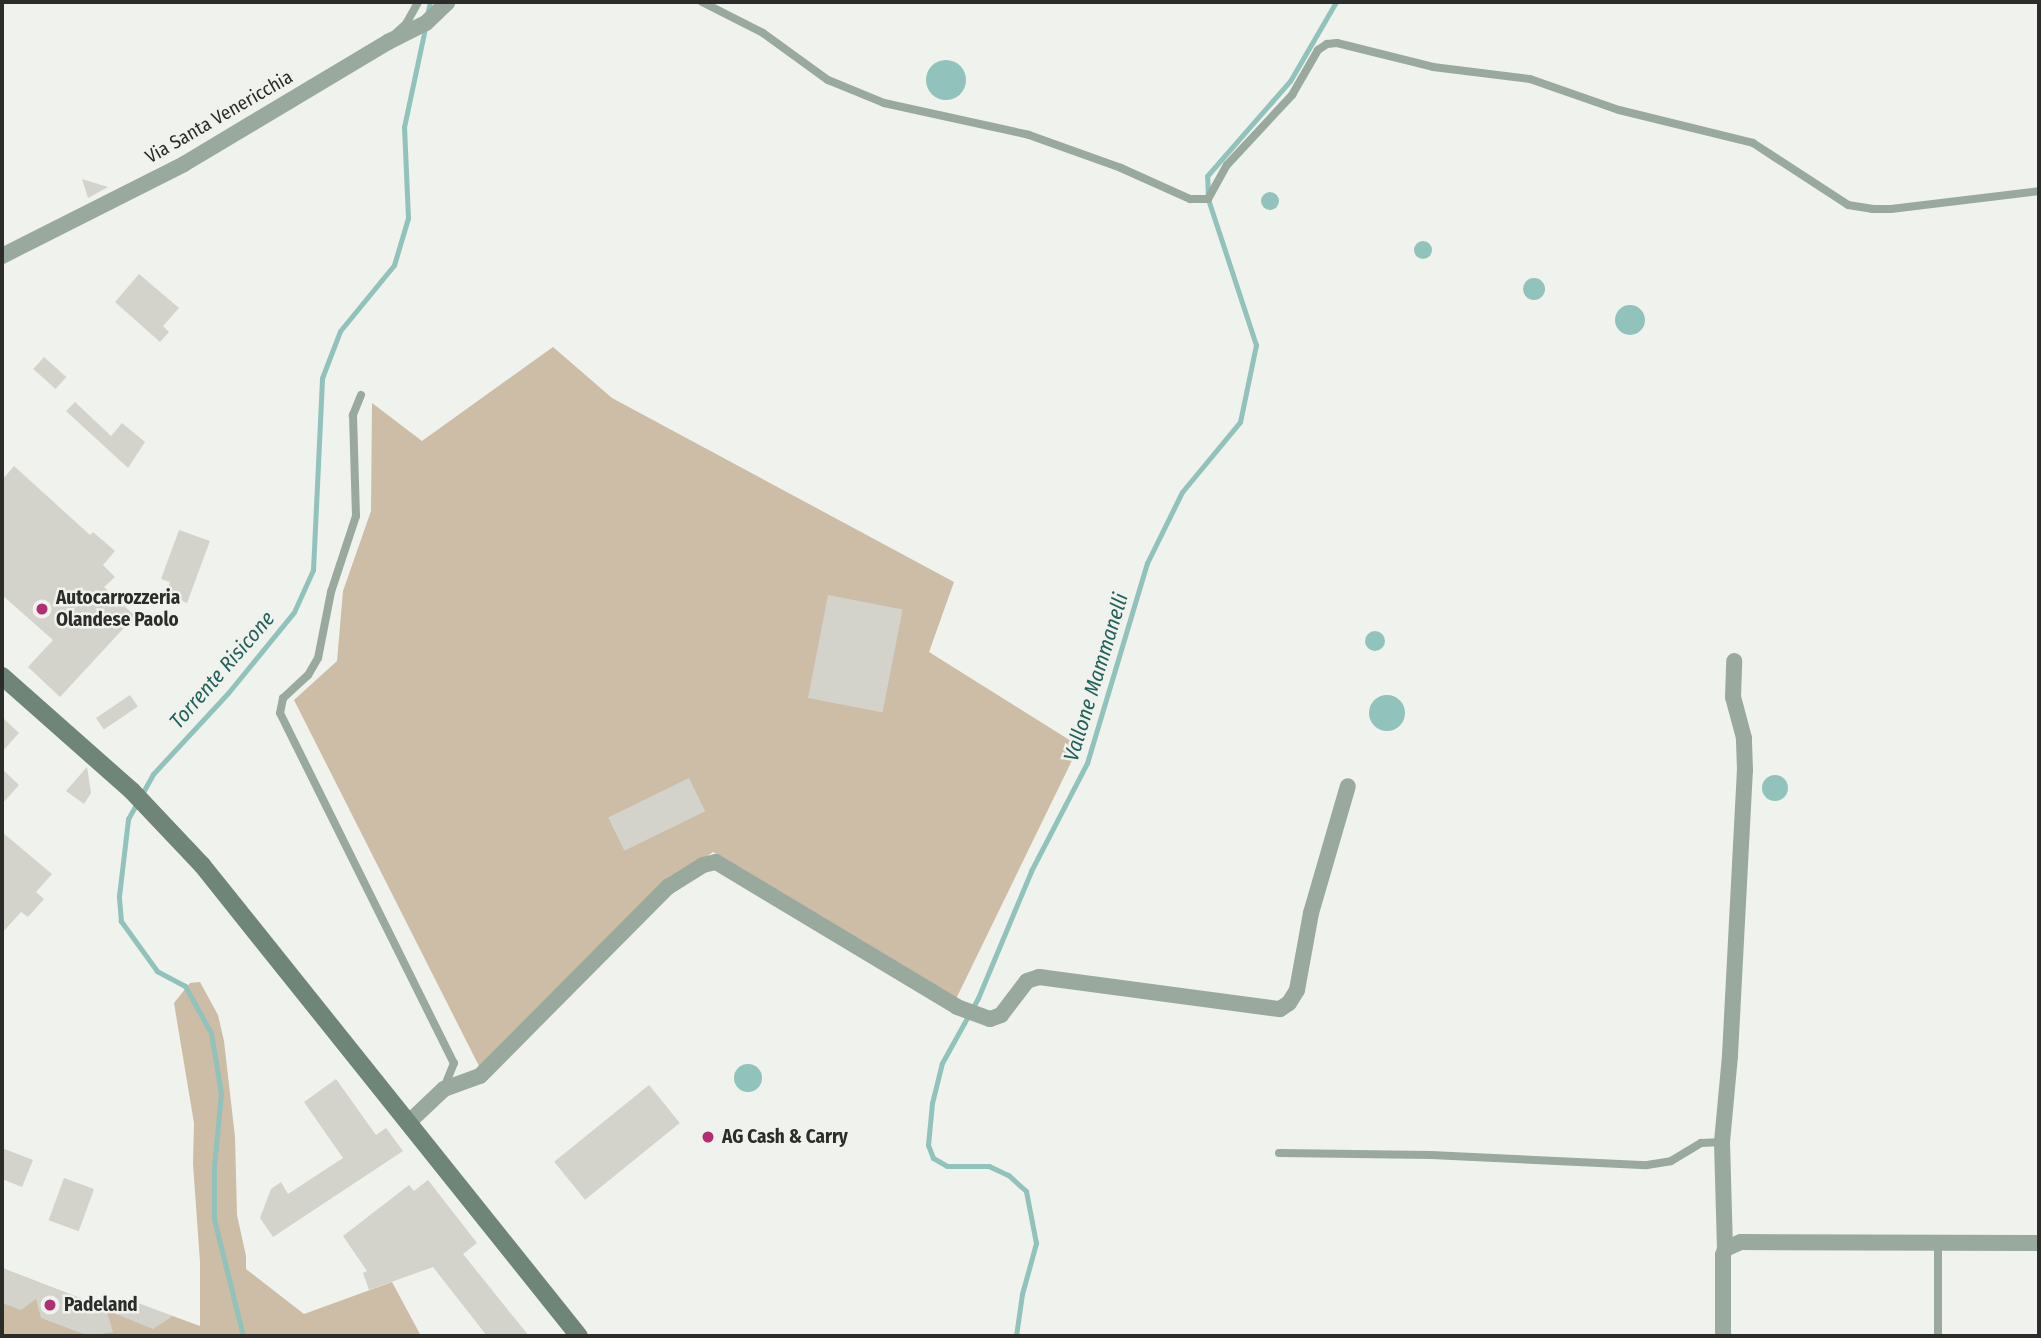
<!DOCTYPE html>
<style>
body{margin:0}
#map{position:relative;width:2041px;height:1338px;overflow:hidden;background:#eff2ed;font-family:"Fira Sans Condensed",sans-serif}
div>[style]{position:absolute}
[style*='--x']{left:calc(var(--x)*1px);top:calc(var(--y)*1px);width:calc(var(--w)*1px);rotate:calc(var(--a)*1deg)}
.green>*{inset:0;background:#cdbca6}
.water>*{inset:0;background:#91c2bb}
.round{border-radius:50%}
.stream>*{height:5px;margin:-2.5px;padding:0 2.5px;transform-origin:2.5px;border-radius:2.5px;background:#91c2bb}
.building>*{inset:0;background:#d3d3cc;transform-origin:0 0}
.service>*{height:8px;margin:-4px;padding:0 4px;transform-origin:4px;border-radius:4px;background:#99a99e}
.minor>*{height:16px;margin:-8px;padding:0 8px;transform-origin:8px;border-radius:8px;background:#99a99e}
.secondary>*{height:18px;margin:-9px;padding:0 9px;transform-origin:9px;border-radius:9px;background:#6e8577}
.dots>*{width:19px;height:19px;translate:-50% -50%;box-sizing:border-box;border:4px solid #eff2ed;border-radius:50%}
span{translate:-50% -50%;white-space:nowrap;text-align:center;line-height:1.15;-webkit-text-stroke:5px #eff2ed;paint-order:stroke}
.street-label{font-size:19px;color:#2c2d2b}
.poi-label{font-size:19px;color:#2c2d2b;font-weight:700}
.left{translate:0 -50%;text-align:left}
.water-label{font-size:21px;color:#23625b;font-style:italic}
.frame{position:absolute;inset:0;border:4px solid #2c2d2b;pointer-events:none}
</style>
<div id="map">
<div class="green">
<div style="clip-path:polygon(553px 347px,612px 398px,954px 582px,929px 652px,1079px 746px,955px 1001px,713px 852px,664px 887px,481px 1070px,294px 700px,337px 661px,343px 591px,371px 511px,372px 403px,422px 441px)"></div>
<div style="clip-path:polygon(200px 982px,218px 1015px,224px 1041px,235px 1137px,237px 1215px,246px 1256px,246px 1269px,304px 1314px,392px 1282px,421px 1336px,2px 1336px,2px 1268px,116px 1312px,170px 1315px,200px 1326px,200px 1262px,193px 1164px,194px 1123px,174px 1003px,190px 983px)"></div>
</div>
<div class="water">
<div class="round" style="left:926px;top:60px;width:40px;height:40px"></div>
<div class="round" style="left:1261px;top:192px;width:18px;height:18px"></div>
<div class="round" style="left:1414px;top:241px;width:18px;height:18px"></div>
<div class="round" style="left:1523px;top:278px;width:22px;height:22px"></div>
<div class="round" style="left:1615px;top:305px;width:30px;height:30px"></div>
<div class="round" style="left:1365px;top:631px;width:20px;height:20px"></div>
<div class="round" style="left:1369px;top:695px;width:36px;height:36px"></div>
<div class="round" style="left:1762px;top:775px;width:26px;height:26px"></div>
<div class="round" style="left:734px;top:1064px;width:28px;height:28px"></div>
</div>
<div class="stream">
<div style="--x:427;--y:15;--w:13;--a:-77"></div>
<div style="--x:243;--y:1336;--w:121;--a:-103.9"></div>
<div style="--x:214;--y:1219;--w:52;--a:-90"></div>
<div style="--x:214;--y:1167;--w:74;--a:-84.6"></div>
<div style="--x:221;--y:1093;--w:61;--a:-99.5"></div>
<div style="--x:211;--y:1033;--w:54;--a:-119"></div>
<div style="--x:185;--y:986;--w:32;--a:-152"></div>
<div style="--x:157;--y:971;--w:62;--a:-125.8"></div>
<div style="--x:121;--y:921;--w:25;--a:-95"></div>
<div style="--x:119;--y:896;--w:78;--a:-83.3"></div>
<div style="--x:128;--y:819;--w:51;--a:-60.9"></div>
<div style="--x:153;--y:774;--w:110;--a:-47.2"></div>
<div style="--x:228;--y:693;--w:104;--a:-50.8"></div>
<div style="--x:294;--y:612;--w:46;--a:-65.7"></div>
<div style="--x:313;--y:570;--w:192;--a:-87.3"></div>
<div style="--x:322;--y:378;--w:50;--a:-69"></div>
<div style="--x:340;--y:331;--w:85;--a:-50.7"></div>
<div style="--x:394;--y:265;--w:49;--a:-73.4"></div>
<div style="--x:408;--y:218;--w:91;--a:-92.5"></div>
<div style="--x:404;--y:127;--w:101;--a:-78"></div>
<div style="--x:1016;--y:1336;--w:42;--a:-81.9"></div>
<div style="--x:1022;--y:1294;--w:53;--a:-74.6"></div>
<div style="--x:1036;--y:1243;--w:53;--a:-100.9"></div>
<div style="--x:1026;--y:1191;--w:24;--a:-138"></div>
<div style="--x:1008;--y:1175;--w:21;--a:-155"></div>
<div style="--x:989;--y:1166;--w:42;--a:180"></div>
<div style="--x:947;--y:1166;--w:16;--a:-150"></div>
<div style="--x:933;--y:1158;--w:14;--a:-111"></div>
<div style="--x:928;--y:1145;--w:42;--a:-84.6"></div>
<div style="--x:932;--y:1103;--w:41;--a:-76"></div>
<div style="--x:942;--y:1063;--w:74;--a:-61"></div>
<div style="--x:978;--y:998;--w:138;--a:-67.3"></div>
<div style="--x:1031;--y:871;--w:122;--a:-62.6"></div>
<div style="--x:1087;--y:763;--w:209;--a:-73.3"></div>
<div style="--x:1147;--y:563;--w:79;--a:-63.8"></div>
<div style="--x:1182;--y:492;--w:91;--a:-50.4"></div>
<div style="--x:1240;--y:422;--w:79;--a:-78.3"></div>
<div style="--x:1256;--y:345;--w:154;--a:-108.2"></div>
<div style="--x:1208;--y:199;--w:23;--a:-92"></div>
<div style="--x:1207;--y:176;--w:126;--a:-48.9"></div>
<div style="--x:1290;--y:81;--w:91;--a:-59.8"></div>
</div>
<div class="building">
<div style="clip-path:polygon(82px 179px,108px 187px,88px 198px)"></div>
<div style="clip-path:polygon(139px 274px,179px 308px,163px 326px,169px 332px,160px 342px,115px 302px)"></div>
<div style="left:44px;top:357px;width:30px;height:16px;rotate:42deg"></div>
<div style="clip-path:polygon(75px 402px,111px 436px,122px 423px,145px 442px,128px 468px,66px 411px)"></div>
<div style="clip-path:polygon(14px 466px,90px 535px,93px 532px,115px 551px,103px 565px,115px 577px,104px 587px,135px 616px,60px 697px,28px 667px,53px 640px,2px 595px,2px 480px)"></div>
<div style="clip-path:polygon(179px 530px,210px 541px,187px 603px,166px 595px,170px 582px,161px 579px)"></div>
<div style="left:828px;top:595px;width:76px;height:105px;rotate:11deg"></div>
<div style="left:130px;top:695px;width:14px;height:41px;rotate:56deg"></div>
<div style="clip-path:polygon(2px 717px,19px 733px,2px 752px)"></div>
<div style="clip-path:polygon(87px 767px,91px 793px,84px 804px,66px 791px)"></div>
<div style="clip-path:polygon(2px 769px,19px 785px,2px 804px)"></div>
<div style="left:689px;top:778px;width:37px;height:90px;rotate:64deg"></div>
<div style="clip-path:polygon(2px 832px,52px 874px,36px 892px,44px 899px,28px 917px,21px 912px,2px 933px)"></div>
<div style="clip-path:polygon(336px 1079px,376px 1135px,386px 1128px,403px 1151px,273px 1237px,260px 1218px,271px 1189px,281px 1182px,288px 1194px,343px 1158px,304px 1102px)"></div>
<div style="left:649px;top:1085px;width:49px;height:122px;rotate:51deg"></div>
<div style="clip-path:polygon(2px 1148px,33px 1160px,22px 1187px,2px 1179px)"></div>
<div style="left:64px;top:1178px;width:32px;height:45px;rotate:20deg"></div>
<div style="clip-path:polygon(428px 1180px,477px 1243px,463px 1254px,529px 1336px,487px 1336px,433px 1267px,369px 1290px,363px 1273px,367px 1271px,343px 1236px,409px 1185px,414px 1191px)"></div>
<div style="clip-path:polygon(2px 1268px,106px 1308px,113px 1332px,89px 1336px,41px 1318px,36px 1299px,21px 1310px,2px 1303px)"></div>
<div style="clip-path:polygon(122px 1297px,173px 1316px,153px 1329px,116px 1314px)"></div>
</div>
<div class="service">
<div style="--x:702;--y:2;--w:68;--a:26.9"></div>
<div style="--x:763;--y:33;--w:80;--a:35.9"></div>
<div style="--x:828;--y:80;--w:61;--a:22.3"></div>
<div style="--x:884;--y:103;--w:148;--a:12.4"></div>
<div style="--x:1029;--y:135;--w:98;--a:19.7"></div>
<div style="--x:1121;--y:168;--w:76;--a:24.2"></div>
<div style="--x:1190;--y:199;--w:18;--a:0"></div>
<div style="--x:1208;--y:199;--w:39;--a:-61"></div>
<div style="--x:1227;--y:165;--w:96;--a:-47.1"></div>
<div style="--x:1292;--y:95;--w:52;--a:-60"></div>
<div style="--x:1318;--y:50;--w:11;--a:-34"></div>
<div style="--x:1327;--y:44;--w:10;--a:-6"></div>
<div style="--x:1337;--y:43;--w:99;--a:14"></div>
<div style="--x:1433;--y:67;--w:98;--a:7.1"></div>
<div style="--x:1530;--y:79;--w:94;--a:19.2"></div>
<div style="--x:1619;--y:110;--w:138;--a:13.8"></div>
<div style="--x:1753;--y:143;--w:113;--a:33.1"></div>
<div style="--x:1848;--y:205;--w:24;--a:9"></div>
<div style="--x:1872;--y:209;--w:19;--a:0"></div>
<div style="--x:1891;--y:209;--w:149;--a:-6.9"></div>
<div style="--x:397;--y:32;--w:12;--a:-42"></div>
<div style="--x:406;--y:24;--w:25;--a:-61"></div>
<div style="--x:361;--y:395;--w:22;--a:112"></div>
<div style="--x:353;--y:415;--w:101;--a:88.3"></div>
<div style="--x:356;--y:516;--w:80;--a:108.2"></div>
<div style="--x:331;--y:592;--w:67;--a:101.1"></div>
<div style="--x:318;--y:658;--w:20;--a:120"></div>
<div style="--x:308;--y:675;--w:34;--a:137"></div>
<div style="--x:283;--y:698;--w:15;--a:101"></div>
<div style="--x:280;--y:713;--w:391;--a:63.6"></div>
<div style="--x:454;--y:1063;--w:27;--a:112"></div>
<div style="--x:1279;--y:1153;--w:152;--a:0.8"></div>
<div style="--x:1431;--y:1155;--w:216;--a:2.7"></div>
<div style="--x:1647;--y:1165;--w:24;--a:-9"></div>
<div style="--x:1671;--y:1161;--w:35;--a:-31"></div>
<div style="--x:1701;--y:1143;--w:21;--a:-3"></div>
<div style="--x:1938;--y:1336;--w:94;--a:-90"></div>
</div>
<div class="minor">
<div style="--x:2;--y:256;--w:204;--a:-26.8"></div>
<div style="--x:184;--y:164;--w:238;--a:-30.9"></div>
<div style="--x:388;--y:42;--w:42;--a:-26.6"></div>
<div style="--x:426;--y:23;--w:30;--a:-44"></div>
<div style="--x:408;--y:1123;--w:50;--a:-43.4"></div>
<div style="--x:444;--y:1089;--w:38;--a:-20"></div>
<div style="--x:480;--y:1076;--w:267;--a:-45.2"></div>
<div style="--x:668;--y:887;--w:41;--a:-32.2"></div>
<div style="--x:703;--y:865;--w:13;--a:-13"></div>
<div style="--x:716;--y:862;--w:281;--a:31"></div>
<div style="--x:957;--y:1007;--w:35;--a:20"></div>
<div style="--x:990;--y:1019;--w:12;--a:-20"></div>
<div style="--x:1001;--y:1015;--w:43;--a:-52.6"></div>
<div style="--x:1027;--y:981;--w:13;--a:-18"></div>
<div style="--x:1039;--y:977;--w:243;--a:7.6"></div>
<div style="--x:1280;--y:1009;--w:11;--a:-34"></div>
<div style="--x:1289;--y:1003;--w:15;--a:-58"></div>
<div style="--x:1297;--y:990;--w:78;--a:-79.7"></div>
<div style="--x:1311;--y:913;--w:132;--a:-73.8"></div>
<div style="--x:1725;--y:1249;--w:107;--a:-91.6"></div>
<div style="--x:1722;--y:1142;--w:87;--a:-84.7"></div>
<div style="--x:1730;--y:1055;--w:285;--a:-87"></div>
<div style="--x:1745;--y:770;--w:32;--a:-92"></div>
<div style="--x:1744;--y:738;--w:42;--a:-105"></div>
<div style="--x:1733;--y:697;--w:36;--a:-88"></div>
<div style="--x:1723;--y:1336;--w:81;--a:-90"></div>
<div style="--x:1723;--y:1255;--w:6;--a:-72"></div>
<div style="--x:1725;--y:1249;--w:17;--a:-24"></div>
<div style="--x:1741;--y:1242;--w:298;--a:0.2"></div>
</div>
<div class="secondary">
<div style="--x:2;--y:676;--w:174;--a:41.5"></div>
<div style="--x:132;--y:791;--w:102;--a:46.6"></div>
<div style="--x:202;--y:865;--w:603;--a:51.33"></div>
</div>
<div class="dots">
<div style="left:42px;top:609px;background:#b12d74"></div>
<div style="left:708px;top:1137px;background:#b12d74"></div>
<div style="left:50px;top:1305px;background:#b12d74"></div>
</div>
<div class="street-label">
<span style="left:219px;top:117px;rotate:-30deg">Via Santa Venericchia</span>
</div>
<div class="poi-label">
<span class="left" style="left:56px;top:609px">Autocarrozzeria<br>Olandese Paolo</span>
<span class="left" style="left:722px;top:1137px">AG Cash &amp; Carry</span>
<span class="left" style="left:64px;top:1305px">Padeland</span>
</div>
<div class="water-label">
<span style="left:222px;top:670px;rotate:-49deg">Torrente Risicone</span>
<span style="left:1096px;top:677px;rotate:-73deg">Vallone Mammanelli</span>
</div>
<div class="frame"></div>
</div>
